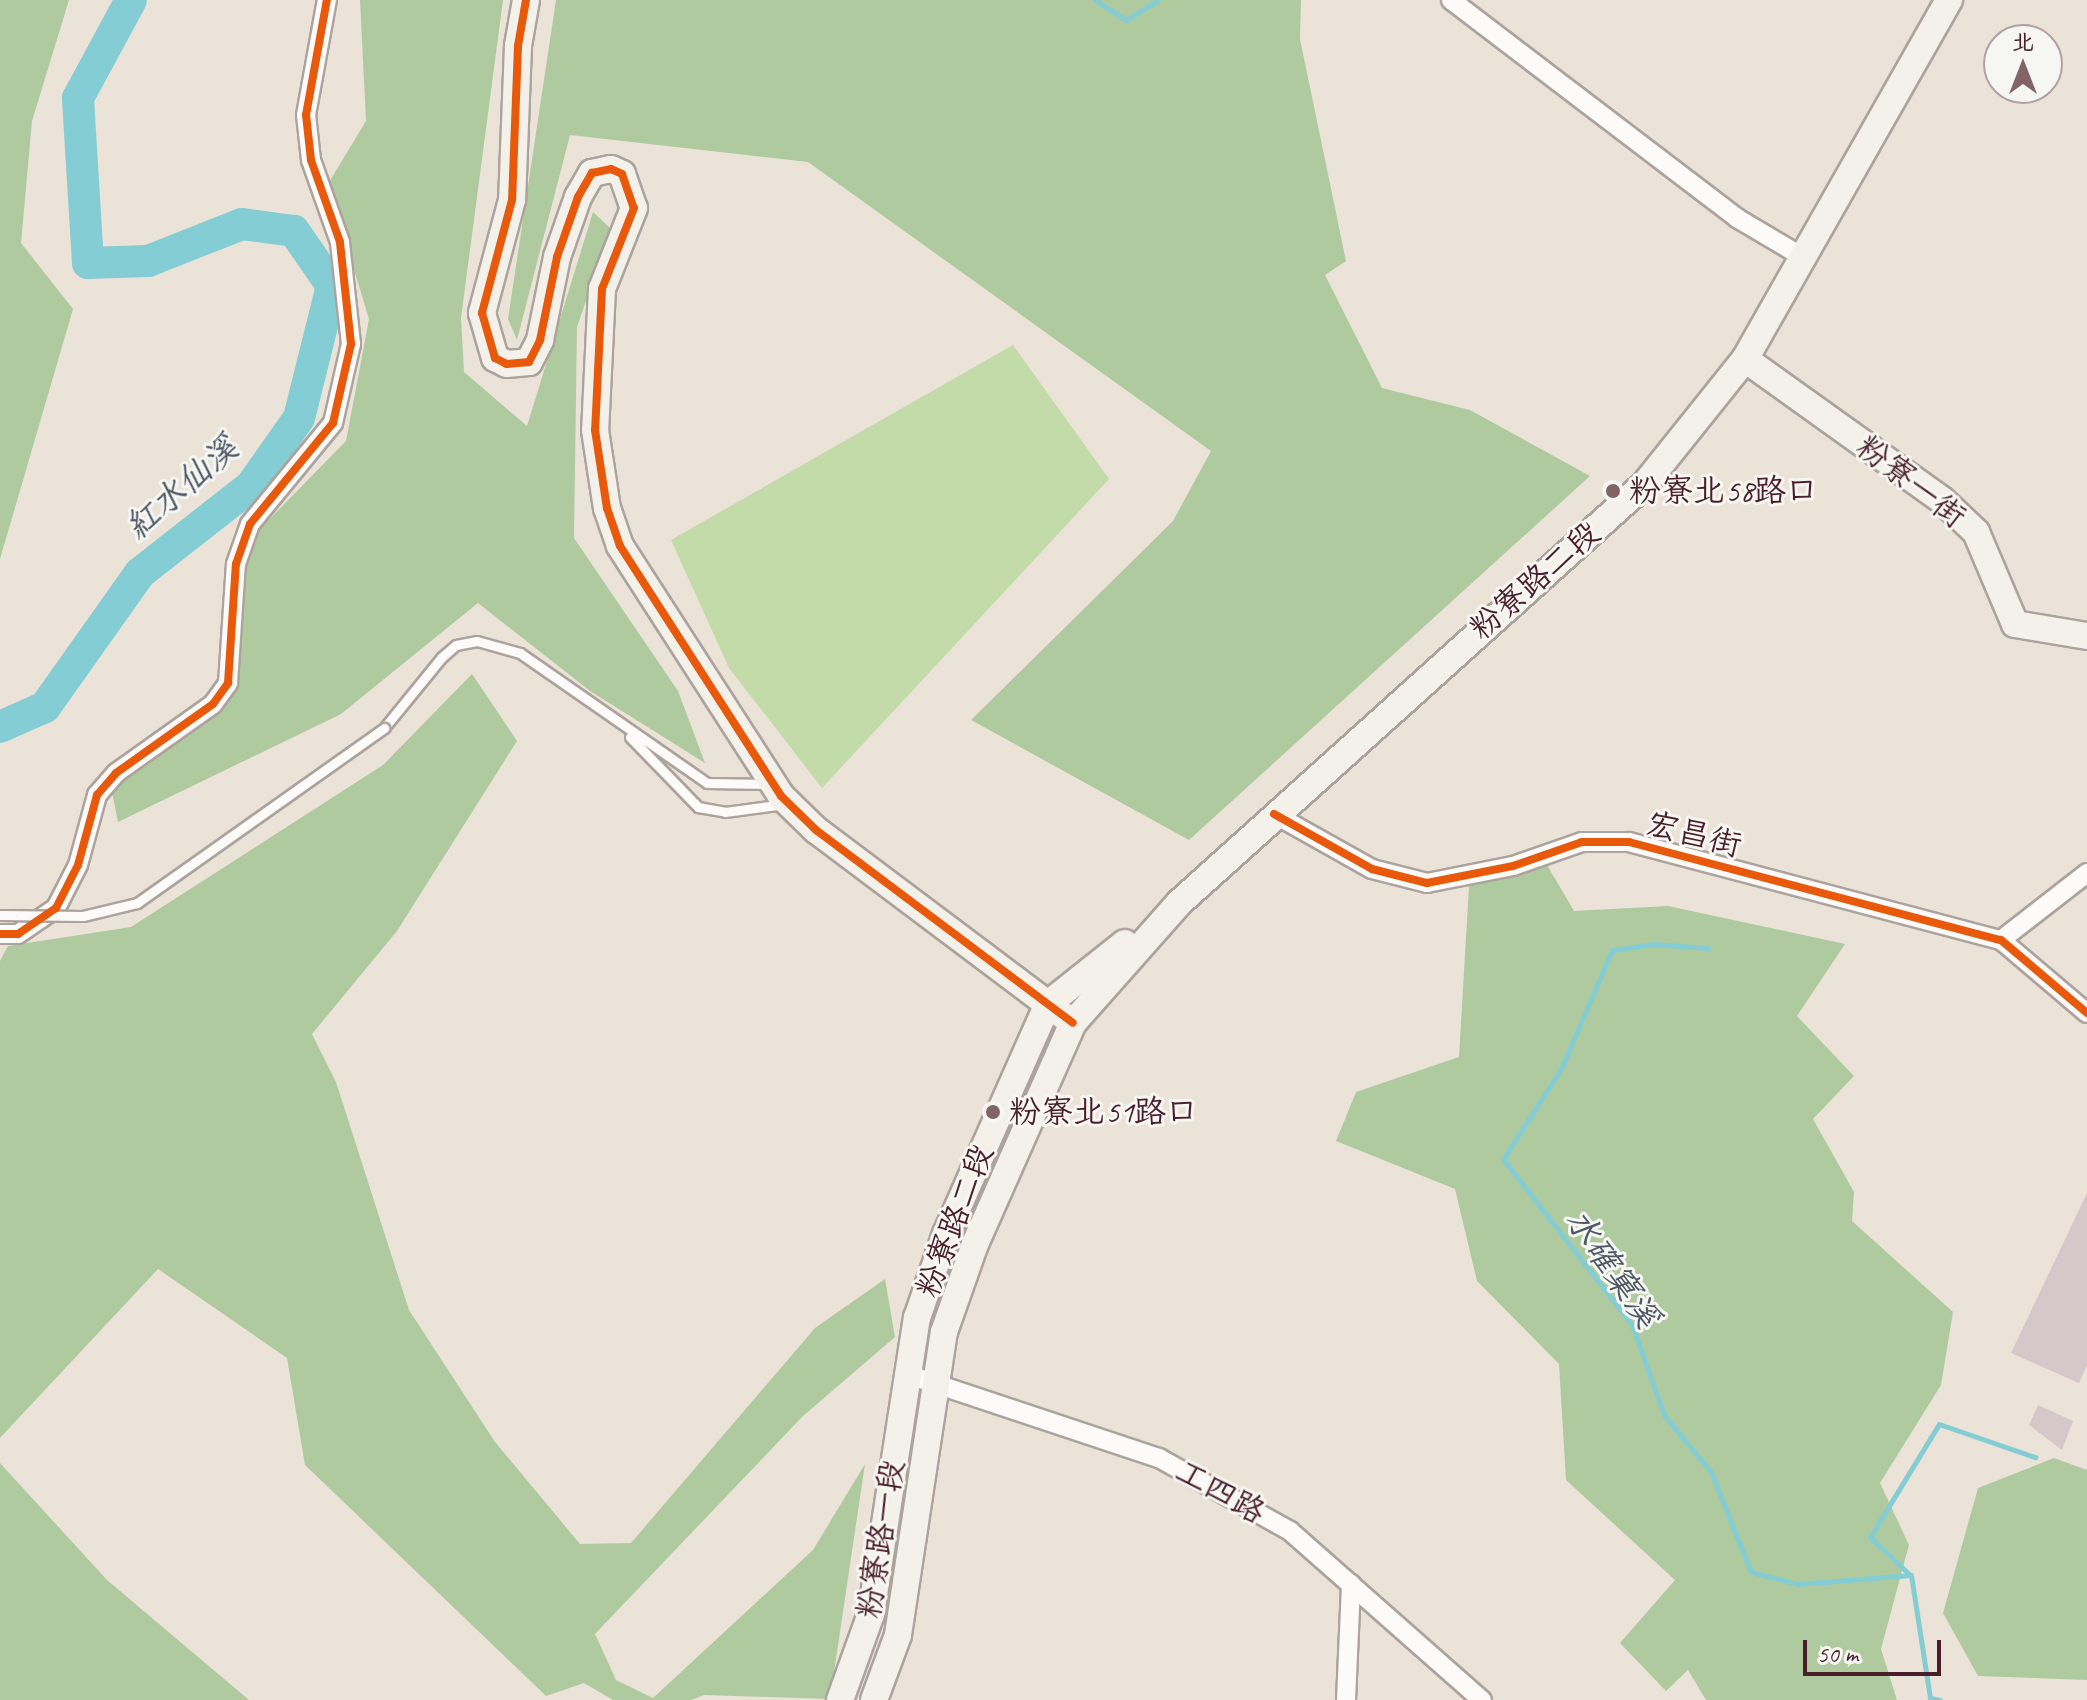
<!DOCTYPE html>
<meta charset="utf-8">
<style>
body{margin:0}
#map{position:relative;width:2087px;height:1700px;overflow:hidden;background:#ebe3d7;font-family:Caveat,"LXGW WenKai TC",sans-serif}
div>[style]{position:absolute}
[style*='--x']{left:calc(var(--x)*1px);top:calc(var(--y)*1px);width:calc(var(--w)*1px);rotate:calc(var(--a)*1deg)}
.green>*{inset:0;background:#c2dba9}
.forest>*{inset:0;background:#b0ca9f}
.stream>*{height:5px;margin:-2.5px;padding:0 2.5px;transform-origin:2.5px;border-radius:2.5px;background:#84cdd4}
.river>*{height:32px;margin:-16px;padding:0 16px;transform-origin:16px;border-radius:16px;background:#84cdd4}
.building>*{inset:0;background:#d6c7ca}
.roads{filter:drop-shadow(2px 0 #ada39e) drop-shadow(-2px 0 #ada39e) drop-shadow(0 2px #ada39e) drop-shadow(0 -2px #ada39e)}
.lane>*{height:9px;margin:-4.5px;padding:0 4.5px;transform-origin:4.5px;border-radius:4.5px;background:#fcfbf9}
.street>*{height:18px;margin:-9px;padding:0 9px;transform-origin:9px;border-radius:9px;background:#fcfbf9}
.secondary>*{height:26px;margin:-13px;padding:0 13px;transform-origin:13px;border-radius:13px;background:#f4f1eb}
.bridges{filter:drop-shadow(2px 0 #ada39e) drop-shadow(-2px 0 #ada39e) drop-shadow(0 2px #ada39e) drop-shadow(0 -2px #ada39e)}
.lane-bridge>*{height:9px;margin:-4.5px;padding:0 4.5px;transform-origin:4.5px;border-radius:4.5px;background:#fcfbf9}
.cycleway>*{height:8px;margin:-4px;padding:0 4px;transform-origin:4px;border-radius:4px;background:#e8590c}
.dots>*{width:22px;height:22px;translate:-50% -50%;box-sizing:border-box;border:4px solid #f6f6f2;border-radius:50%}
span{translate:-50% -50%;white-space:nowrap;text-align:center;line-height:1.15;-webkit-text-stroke:6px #f6f6f2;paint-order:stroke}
.street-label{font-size:32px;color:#4a1f2b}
.poi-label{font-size:32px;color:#4a1f2b}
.left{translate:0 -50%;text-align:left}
.water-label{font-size:34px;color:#4f5865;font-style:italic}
.north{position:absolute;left:1983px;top:24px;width:80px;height:80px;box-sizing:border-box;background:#f6f6f2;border:2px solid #b1a0a2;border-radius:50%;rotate:0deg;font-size:22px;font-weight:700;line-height:32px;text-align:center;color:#4a1f2b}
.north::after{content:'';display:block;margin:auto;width:28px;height:36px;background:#826467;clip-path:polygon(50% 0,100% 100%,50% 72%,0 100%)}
.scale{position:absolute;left:1803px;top:1640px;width:138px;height:36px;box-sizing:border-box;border:4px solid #4a1f2b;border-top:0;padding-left:10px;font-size:24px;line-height:28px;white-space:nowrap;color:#4a1f2b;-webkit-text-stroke:6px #f6f6f2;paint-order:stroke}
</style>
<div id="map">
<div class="green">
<div style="clip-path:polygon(1013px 345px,1109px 479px,822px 788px,729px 668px,671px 540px)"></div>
</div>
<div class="forest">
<div style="clip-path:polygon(0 0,69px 0,32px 121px,21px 243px,73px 309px,0 559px)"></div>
<div style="clip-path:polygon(360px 0,503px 0,461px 318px,464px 372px,527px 426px,593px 212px,611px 229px,577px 327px,574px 538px,678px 691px,705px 763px,590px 691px,478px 603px,341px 714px,118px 822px,109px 777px,221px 707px,239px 681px,243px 546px,346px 441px,369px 319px,328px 184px,366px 121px)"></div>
<div style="clip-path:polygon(556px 0,1301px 0,1300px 39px,1346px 261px,1325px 275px,1382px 388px,1470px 410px,1590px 476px,1189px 840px,971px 720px,1173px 521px,1211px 451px,808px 162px,570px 135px,517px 340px,508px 319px)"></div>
<div style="clip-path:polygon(472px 674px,517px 741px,397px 931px,312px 1034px,336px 1082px,409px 1310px,495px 1442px,580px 1544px,631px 1543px,815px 1328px,885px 1279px,895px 1337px,803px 1416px,595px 1634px,616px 1680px,653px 1698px,813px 1550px,865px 1464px,830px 1699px,704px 1695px,691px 1700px,613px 1700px,584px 1683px,546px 1696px,305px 1465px,287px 1358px,158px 1269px,0 1438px,0 961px,8px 946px,131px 927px,383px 765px)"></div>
<div style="clip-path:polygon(1543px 858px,1574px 911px,1668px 906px,1845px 944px,1797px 1016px,1854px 1076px,1813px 1119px,1854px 1192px,1852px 1221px,1953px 1312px,1941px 1385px,1880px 1483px,1909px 1545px,1881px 1649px,1897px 1700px,1706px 1700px,1688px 1670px,1666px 1691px,1620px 1643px,1675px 1580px,1566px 1480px,1559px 1364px,1477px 1281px,1455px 1189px,1336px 1141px,1356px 1092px,1459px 1057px,1470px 869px)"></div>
<div style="clip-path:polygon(2054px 1458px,2087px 1470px,2087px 1680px,1978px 1676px,1943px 1613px,1978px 1488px)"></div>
<div style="clip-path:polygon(0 1463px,107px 1580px,249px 1700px,0 1700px)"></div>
</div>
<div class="stream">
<div style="--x:1095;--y:0;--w:37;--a:33"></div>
<div style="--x:1126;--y:20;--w:38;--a:-32"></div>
<div style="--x:1708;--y:948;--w:55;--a:-175.8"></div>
<div style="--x:1653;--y:944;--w:41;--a:171.7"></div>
<div style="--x:1612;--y:950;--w:129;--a:113.2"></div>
<div style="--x:1561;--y:1069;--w:107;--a:122.8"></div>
<div style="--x:1503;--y:1159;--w:210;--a:52.1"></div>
<div style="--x:1632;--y:1325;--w:96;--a:70.4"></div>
<div style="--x:1664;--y:1415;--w:74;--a:50.5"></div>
<div style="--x:1711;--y:1472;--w:108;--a:68.2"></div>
<div style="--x:1751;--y:1572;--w:49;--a:14.3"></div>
<div style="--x:1798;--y:1584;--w:113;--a:-4.6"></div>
<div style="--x:1910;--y:1575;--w:55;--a:-136.5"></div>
<div style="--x:1870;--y:1537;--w:132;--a:-58.6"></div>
<div style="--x:1939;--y:1424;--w:102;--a:19"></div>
<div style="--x:1911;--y:1575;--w:124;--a:81.2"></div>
<div style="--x:1930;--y:1698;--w:10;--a:11"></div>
</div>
<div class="river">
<div style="--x:0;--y:727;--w:49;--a:-24"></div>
<div style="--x:45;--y:707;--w:164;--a:-54.7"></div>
<div style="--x:140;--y:573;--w:141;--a:-38.1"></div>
<div style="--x:251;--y:486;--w:83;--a:-54.8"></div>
<div style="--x:299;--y:418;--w:136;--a:-76"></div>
<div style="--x:332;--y:286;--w:67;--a:-124.6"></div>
<div style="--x:294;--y:231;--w:52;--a:-172.3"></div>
<div style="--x:242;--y:224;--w:101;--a:158.5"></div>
<div style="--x:148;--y:261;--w:60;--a:178.1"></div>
<div style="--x:88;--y:263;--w:165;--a:-93.5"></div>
<div style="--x:78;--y:98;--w:111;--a:-61.6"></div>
</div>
<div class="building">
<div style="clip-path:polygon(2087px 1193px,2087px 1365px,2079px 1383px,2011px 1353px)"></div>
<div style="clip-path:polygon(2038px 1405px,2073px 1421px,2062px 1450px,2029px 1425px)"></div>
</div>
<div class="roads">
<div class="lane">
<div style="--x:384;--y:728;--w:92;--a:-50.8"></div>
<div style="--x:442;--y:657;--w:18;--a:-41"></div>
<div style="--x:456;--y:645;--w:21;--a:-11"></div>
<div style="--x:477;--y:641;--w:45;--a:15.6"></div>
<div style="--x:520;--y:653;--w:228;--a:34.8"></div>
<div style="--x:707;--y:783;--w:64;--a:0.9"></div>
<div style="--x:630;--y:737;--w:98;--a:45.8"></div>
<div style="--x:698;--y:807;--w:27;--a:10"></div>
<div style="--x:725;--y:812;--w:60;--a:-7.7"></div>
</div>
<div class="street">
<div style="--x:1451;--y:0;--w:360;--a:37.3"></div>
<div style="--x:1737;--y:218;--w:74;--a:30.7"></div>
<div style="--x:1274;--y:814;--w:112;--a:29.3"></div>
<div style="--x:1372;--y:869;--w:57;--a:14.3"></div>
<div style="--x:1427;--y:883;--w:88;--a:-11.2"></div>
<div style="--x:1513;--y:866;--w:73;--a:-19.2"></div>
<div style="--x:1582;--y:842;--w:47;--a:0"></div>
<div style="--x:1629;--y:842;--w:385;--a:14.8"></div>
<div style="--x:2001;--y:940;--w:113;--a:40.3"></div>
<div style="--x:0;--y:934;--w:18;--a:0"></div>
<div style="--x:18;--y:934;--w:46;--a:-34.4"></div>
<div style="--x:56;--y:908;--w:48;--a:-62.9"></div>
<div style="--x:78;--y:865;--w:73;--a:-74.8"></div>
<div style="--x:97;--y:795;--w:29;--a:-49"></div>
<div style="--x:116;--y:773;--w:119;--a:-35.4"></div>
<div style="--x:213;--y:704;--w:26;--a:-54"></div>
<div style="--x:228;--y:683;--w:119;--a:-86.2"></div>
<div style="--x:236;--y:564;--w:42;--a:-70.7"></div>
<div style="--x:250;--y:524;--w:131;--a:-50.6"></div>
<div style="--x:333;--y:423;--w:81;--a:-77.2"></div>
<div style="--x:351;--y:344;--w:103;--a:-96.2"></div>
<div style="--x:340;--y:242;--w:87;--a:-109.5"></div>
<div style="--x:311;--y:160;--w:45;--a:-96.3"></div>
<div style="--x:306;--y:115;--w:117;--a:-79.7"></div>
<div style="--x:2001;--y:940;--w:109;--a:-37.9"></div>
<div style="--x:906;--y:1374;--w:267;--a:18.4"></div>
<div style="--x:1159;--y:1458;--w:150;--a:29.1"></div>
<div style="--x:1290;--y:1531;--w:256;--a:41.4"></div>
<div style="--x:1346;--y:1700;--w:116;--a:-87.5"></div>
</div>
<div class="secondary">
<div style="--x:526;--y:0;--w:47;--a:99.9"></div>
<div style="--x:518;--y:46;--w:154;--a:92.2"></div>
<div style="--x:512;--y:200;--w:117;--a:104.9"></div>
<div style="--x:482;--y:313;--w:47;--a:73.9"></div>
<div style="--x:495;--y:358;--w:13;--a:27"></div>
<div style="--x:507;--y:364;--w:22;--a:-5"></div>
<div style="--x:529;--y:362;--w:25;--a:-63"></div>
<div style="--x:540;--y:340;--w:85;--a:-78.4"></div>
<div style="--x:557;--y:257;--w:64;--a:-70.7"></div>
<div style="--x:578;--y:197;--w:28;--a:-60"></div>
<div style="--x:592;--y:173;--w:19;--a:-12"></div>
<div style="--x:611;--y:169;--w:12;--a:24"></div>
<div style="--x:622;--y:174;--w:36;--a:71"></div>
<div style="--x:634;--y:208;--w:87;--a:111.6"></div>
<div style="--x:602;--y:289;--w:141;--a:92.8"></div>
<div style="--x:595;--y:430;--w:79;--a:81.3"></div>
<div style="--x:607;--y:508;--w:40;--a:71.1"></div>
<div style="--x:620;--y:546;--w:297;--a:57.2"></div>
<div style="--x:781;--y:796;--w:49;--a:44.2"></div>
<div style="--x:816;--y:830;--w:321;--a:36.9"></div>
<div style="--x:1745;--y:359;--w:242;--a:35.6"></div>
<div style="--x:1942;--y:500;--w:47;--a:43.3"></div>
<div style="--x:1976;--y:532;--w:100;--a:67"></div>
<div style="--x:2015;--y:624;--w:73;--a:9.5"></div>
<div style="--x:840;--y:1700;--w:91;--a:-70.2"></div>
<div style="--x:871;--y:1614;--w:300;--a:-81.2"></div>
<div style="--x:917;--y:1318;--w:89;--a:-71"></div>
<div style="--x:946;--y:1234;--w:252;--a:-66.1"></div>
<div style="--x:1048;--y:1004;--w:98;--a:-38.4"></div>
<div style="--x:874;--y:1700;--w:69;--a:-69.7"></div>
<div style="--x:898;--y:1635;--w:306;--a:-81.4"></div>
<div style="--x:944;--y:1332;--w:93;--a:-70.6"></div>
<div style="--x:975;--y:1244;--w:242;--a:-66.1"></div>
<div style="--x:1073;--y:1023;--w:160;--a:-48.5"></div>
<div style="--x:1179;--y:903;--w:627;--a:-41.96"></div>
<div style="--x:1645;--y:484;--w:160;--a:-51.3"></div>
<div style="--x:1745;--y:359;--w:413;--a:-60.4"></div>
</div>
</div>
<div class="bridges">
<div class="lane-bridge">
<div style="--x:0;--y:915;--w:83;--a:0.7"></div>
<div style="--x:83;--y:916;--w:56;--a:-13.5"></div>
<div style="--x:137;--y:903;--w:303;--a:-35.3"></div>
</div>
</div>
<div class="cycleway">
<div style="--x:526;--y:0;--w:47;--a:99.9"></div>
<div style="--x:518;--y:46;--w:154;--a:92.2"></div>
<div style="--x:512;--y:200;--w:117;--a:104.9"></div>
<div style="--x:482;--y:313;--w:47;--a:73.9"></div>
<div style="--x:495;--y:358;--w:13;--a:27"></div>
<div style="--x:507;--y:364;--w:22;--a:-5"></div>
<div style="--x:529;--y:362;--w:25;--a:-63"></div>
<div style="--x:540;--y:340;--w:85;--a:-78.4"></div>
<div style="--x:557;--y:257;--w:64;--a:-70.7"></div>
<div style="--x:578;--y:197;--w:28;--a:-60"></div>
<div style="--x:592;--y:173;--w:19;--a:-12"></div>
<div style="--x:611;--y:169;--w:12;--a:24"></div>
<div style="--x:622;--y:174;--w:36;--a:71"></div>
<div style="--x:634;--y:208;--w:87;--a:111.6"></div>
<div style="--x:602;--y:289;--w:141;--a:92.8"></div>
<div style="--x:595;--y:430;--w:79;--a:81.3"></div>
<div style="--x:607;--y:508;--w:40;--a:71.1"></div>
<div style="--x:620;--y:546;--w:297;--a:57.2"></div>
<div style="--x:781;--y:796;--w:49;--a:44.2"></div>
<div style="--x:816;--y:830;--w:321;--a:36.9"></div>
<div style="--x:1274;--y:814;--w:112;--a:29.3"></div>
<div style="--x:1372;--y:869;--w:57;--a:14.3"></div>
<div style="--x:1427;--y:883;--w:88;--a:-11.2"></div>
<div style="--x:1513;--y:866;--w:73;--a:-19.2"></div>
<div style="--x:1582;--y:842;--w:47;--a:0"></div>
<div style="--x:1629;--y:842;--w:385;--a:14.8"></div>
<div style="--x:2001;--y:940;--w:113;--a:40.3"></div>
<div style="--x:0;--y:934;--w:18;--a:0"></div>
<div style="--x:18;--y:934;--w:46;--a:-34.4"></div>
<div style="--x:56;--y:908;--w:48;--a:-62.9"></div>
<div style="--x:78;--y:865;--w:73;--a:-74.8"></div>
<div style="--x:97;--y:795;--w:29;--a:-49"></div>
<div style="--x:116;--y:773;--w:119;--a:-35.4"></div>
<div style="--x:213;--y:704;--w:26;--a:-54"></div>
<div style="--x:228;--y:683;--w:119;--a:-86.2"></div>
<div style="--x:236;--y:564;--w:42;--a:-70.7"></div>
<div style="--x:250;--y:524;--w:131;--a:-50.6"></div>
<div style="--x:333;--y:423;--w:81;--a:-77.2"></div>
<div style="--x:351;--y:344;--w:103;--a:-96.2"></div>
<div style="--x:340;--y:242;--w:87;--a:-109.5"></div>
<div style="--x:311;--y:160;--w:45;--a:-96.3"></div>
<div style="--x:306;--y:115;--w:117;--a:-79.7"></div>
</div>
<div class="dots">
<div style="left:1613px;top:491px;background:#826467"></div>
<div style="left:993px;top:1112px;background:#826467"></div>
</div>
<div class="street-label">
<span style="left:1911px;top:482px;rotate:38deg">粉寮一街</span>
<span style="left:1535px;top:581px;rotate:-41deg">粉寮路二段</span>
<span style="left:1694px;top:835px;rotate:14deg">宏昌街</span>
<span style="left:955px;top:1221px;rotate:-69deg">粉寮路二段</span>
<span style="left:1220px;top:1492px;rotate:29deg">工四路</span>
<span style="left:881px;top:1539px;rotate:-81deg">粉寮路一段</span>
</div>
<div class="poi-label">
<span class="left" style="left:1629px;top:491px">粉寮北58路口</span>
<span class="left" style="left:1009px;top:1112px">粉寮北51路口</span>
</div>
<div class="water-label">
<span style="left:181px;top:487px;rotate:-41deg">紅水仙溪</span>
<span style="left:1613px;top:1268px;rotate:55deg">水確窠溪</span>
</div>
<div class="north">北</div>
<div class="scale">50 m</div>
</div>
